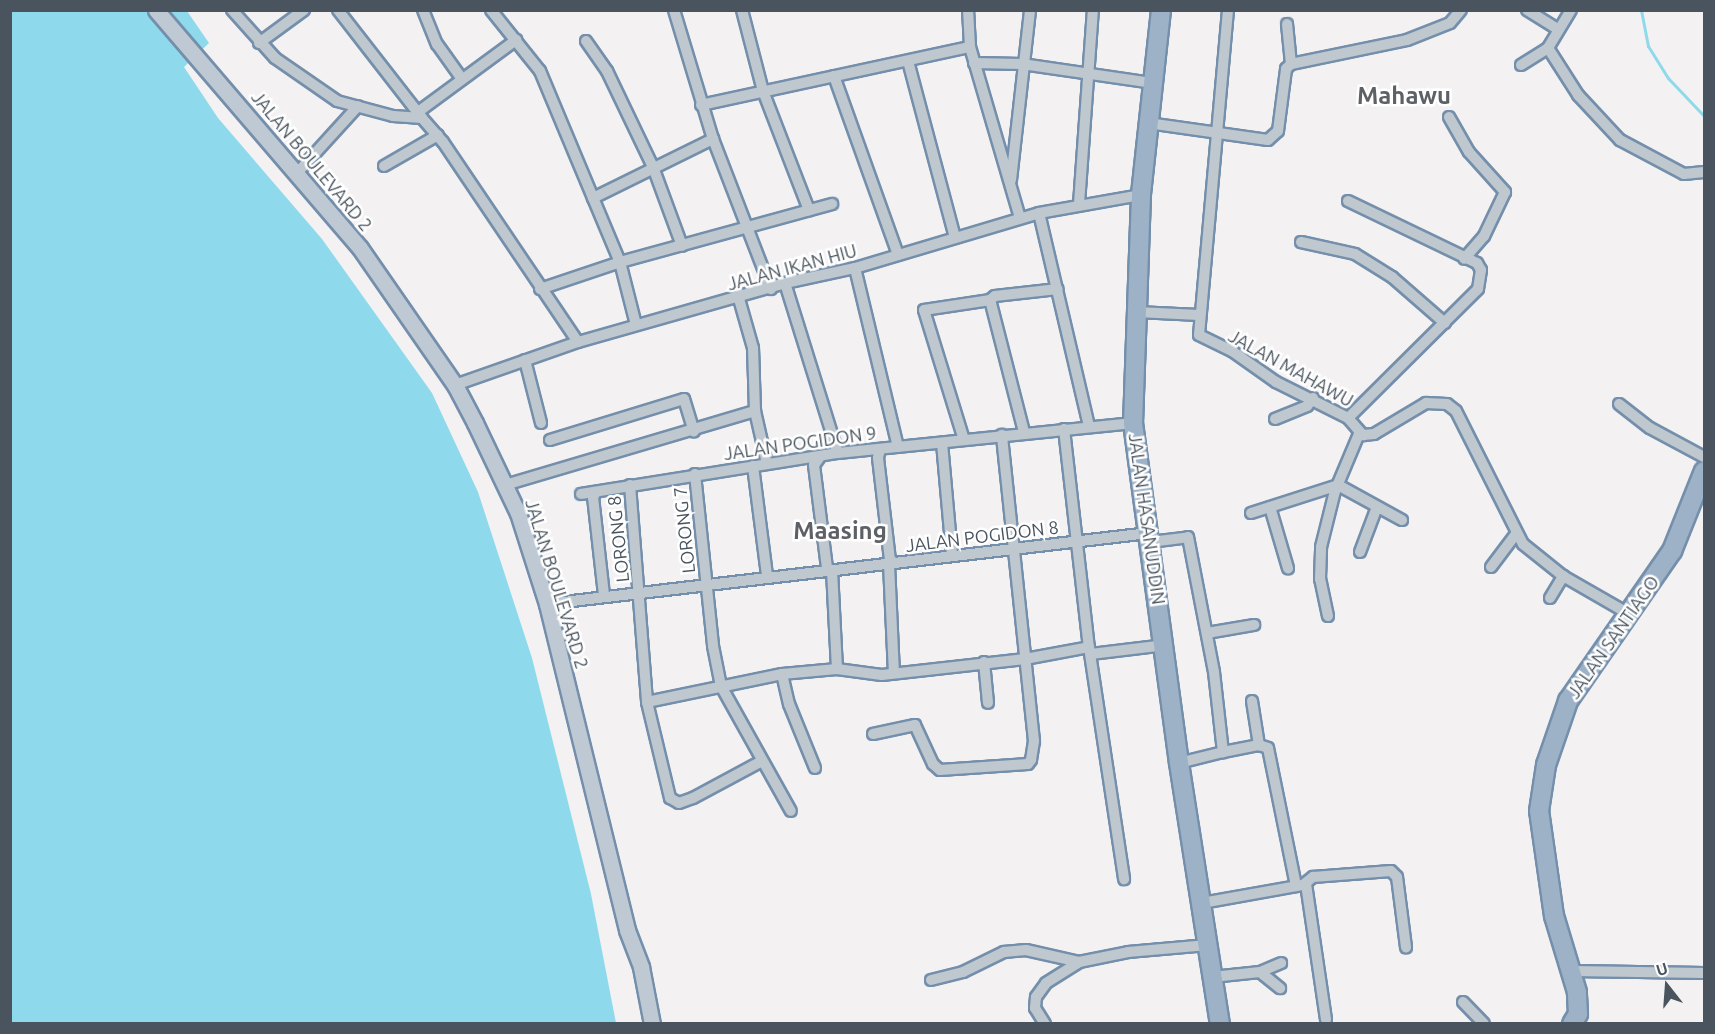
<!DOCTYPE html>
<style>
body{margin:0}
#map{position:relative;width:1715px;height:1034px;overflow:hidden;background:#f3f1f1;font-family:Ubuntu,sans-serif}
div>[style]{position:absolute}
[style*='--x']{left:calc(var(--x)*1px);top:calc(var(--y)*1px);width:calc(var(--w)*1px);rotate:calc(var(--a)*1deg)}
.water>*{inset:0;background:#8edaec}
.stream>*{height:3px;margin:-1.5px;padding:0 1.5px;transform-origin:1.5px;border-radius:1.5px;background:#8edaec}
.roads{filter:drop-shadow(2px 0 #748fab) drop-shadow(-2px 0 #748fab) drop-shadow(0 2px #748fab) drop-shadow(0 -2px #748fab)}
.minor>*{height:10px;margin:-5px;padding:0 5px;transform-origin:5px;border-radius:5px;background:#bfc8cf}
.secondary>*{height:15px;margin:-7.5px;padding:0 7.5px;transform-origin:7.5px;border-radius:7.5px;background:#bfc9d4}
.trunk>*{height:18px;margin:-9px;padding:0 9px;transform-origin:9px;border-radius:9px;background:#9db2c7}
span{translate:-50% -50%;white-space:nowrap;text-align:center;line-height:1.15;-webkit-text-stroke:5px #fff;paint-order:stroke}
.street-label{font-size:18px;color:#49545e}
.district-label{font-size:24px;color:#5d6166;font-weight:700}
.frame{position:absolute;inset:0;border:12px solid #49545e;pointer-events:none}
.north{position:absolute;left:1637px;top:956px;width:60px;height:60px;-webkit-text-stroke:4px #fff;paint-order:stroke;rotate:343deg;font-size:16px;font-weight:700;line-height:24px;text-align:center;color:#49545e}
.north::after{content:'';display:block;margin:auto;width:21px;height:27px;background:#49545e;clip-path:polygon(50% 0,100% 100%,50% 72%,0 100%)}
</style>
<div id="map">
<div class="water">
<div style="clip-path:polygon(10px 11px,187px 11px,209px 43px,184px 67px,218px 118px,322px 239px,432px 393px,478px 492px,532px 658px,591px 894px,616px 1023px,11px 1023px)"></div>
</div>
<div class="stream">
<div style="--x:1641;--y:10;--w:37;--a:79"></div>
<div style="--x:1648;--y:46;--w:38;--a:58"></div>
<div style="--x:1668;--y:78;--w:52;--a:46.5"></div>
</div>
<div class="roads">
<div class="minor">
<div style="--x:232;--y:10;--w:64;--a:48.1"></div>
<div style="--x:275;--y:58;--w:75;--a:34.7"></div>
<div style="--x:337;--y:101;--w:58;--a:15"></div>
<div style="--x:393;--y:116;--w:29;--a:4"></div>
<div style="--x:422;--y:118;--w:32;--a:49"></div>
<div style="--x:443;--y:142;--w:241;--a:56"></div>
<div style="--x:338;--y:10;--w:137;--a:52.1"></div>
<div style="--x:423;--y:10;--w:37;--a:68"></div>
<div style="--x:437;--y:44;--w:43;--a:54.5"></div>
<div style="--x:491;--y:10;--w:78;--a:51.2"></div>
<div style="--x:540;--y:71;--w:207;--a:67.3"></div>
<div style="--x:620;--y:262;--w:65;--a:75.7"></div>
<div style="--x:674;--y:10;--w:135;--a:73.2"></div>
<div style="--x:713;--y:139;--w:161;--a:68.9"></div>
<div style="--x:742;--y:10;--w:84;--a:75.5"></div>
<div style="--x:763;--y:91;--w:128;--a:68.9"></div>
<div style="--x:1228;--y:10;--w:326;--a:95.1"></div>
<div style="--x:1199;--y:335;--w:37;--a:26"></div>
<div style="--x:1232;--y:351;--w:54;--a:35.2"></div>
<div style="--x:1276;--y:382;--w:80;--a:26.6"></div>
<div style="--x:1348;--y:418;--w:23;--a:49"></div>
<div style="--x:1363;--y:435;--w:11;--a:-5"></div>
<div style="--x:1374;--y:434;--w:61;--a:-30.8"></div>
<div style="--x:1426;--y:403;--w:21;--a:3"></div>
<div style="--x:1447;--y:404;--w:11;--a:38"></div>
<div style="--x:1456;--y:411;--w:149;--a:63.3"></div>
<div style="--x:1523;--y:544;--w:51;--a:38.7"></div>
<div style="--x:1563;--y:576;--w:76;--a:29.9"></div>
<div style="--x:1527;--y:10;--w:36;--a:32"></div>
<div style="--x:1571;--y:10;--w:44;--a:121.2"></div>
<div style="--x:1548;--y:48;--w:56;--a:57.4"></div>
<div style="--x:1578;--y:95;--w:62;--a:47"></div>
<div style="--x:1620;--y:140;--w:72;--a:28"></div>
<div style="--x:1684;--y:174;--w:20;--a:-6"></div>
<div style="--x:1287;--y:24;--w:40;--a:84.3"></div>
<div style="--x:586;--y:41;--w:37;--a:55"></div>
<div style="--x:607;--y:71;--w:106;--a:64.4"></div>
<div style="--x:653;--y:167;--w:84;--a:69.8"></div>
<div style="--x:259;--y:43;--w:56;--a:-36.3"></div>
<div style="--x:970;--y:47;--w:178;--a:73.7"></div>
<div style="--x:908;--y:61;--w:183;--a:75.1"></div>
<div style="--x:974;--y:63;--w:48;--a:1.2"></div>
<div style="--x:1022;--y:64;--w:131;--a:8.3"></div>
<div style="--x:1521;--y:65;--w:32;--a:-32"></div>
<div style="--x:834;--y:76;--w:190;--a:70.3"></div>
<div style="--x:701;--y:105;--w:275;--a:-12.2"></div>
<div style="--x:970;--y:47;--w:37;--a:-93"></div>
<div style="--x:418;--y:112;--w:122;--a:-36.3"></div>
<div style="--x:1449;--y:117;--w:40;--a:60.3"></div>
<div style="--x:1469;--y:152;--w:54;--a:48"></div>
<div style="--x:1505;--y:192;--w:49;--a:115.5"></div>
<div style="--x:1484;--y:236;--w:30;--a:131"></div>
<div style="--x:1148;--y:123;--w:121;--a:8.1"></div>
<div style="--x:1268;--y:140;--w:13;--a:-42"></div>
<div style="--x:1278;--y:131;--w:63;--a:-82.6"></div>
<div style="--x:1286;--y:69;--w:7;--a:-45"></div>
<div style="--x:1291;--y:64;--w:118;--a:-11.7"></div>
<div style="--x:1407;--y:40;--w:46;--a:-21.6"></div>
<div style="--x:1450;--y:23;--w:17;--a:-50"></div>
<div style="--x:384;--y:166;--w:62;--a:-29.9"></div>
<div style="--x:298;--y:172;--w:89;--a:-47.7"></div>
<div style="--x:1011;--y:180;--w:171;--a:-83.6"></div>
<div style="--x:593;--y:198;--w:134;--a:-26.2"></div>
<div style="--x:1348;--y:201;--w:143;--a:25.7"></div>
<div style="--x:1477;--y:263;--w:8;--a:60"></div>
<div style="--x:1481;--y:270;--w:19;--a:99"></div>
<div style="--x:1478;--y:289;--w:183;--a:135.2"></div>
<div style="--x:1079;--y:204;--w:195;--a:-85.9"></div>
<div style="--x:1039;--y:213;--w:219;--a:76.8"></div>
<div style="--x:1301;--y:242;--w:55;--a:12.5"></div>
<div style="--x:1355;--y:254;--w:44;--a:31.9"></div>
<div style="--x:1392;--y:277;--w:70;--a:41"></div>
<div style="--x:855;--y:268;--w:184;--a:76.5"></div>
<div style="--x:785;--y:283;--w:178;--a:72.7"></div>
<div style="--x:540;--y:289;--w:84;--a:-18.6"></div>
<div style="--x:620;--y:262;--w:220;--a:-15.3"></div>
<div style="--x:1137;--y:312;--w:62;--a:2.8"></div>
<div style="--x:525;--y:360;--w:65;--a:75.7"></div>
<div style="--x:455;--y:385;--w:130;--a:-19.3"></div>
<div style="--x:578;--y:342;--w:215;--a:-15.9"></div>
<div style="--x:785;--y:283;--w:72;--a:-12.1"></div>
<div style="--x:855;--y:268;--w:192;--a:-16.6"></div>
<div style="--x:1039;--y:213;--w:104;--a:-10"></div>
<div style="--x:1619;--y:404;--w:39;--a:38"></div>
<div style="--x:1650;--y:428;--w:61;--a:28.2"></div>
<div style="--x:755;--y:411;--w:54;--a:77.2"></div>
<div style="--x:1275;--y:419;--w:35;--a:-22"></div>
<div style="--x:1307;--y:406;--w:10;--a:-53"></div>
<div style="--x:1064;--y:429;--w:219;--a:83.5"></div>
<div style="--x:1089;--y:647;--w:235;--a:81.4"></div>
<div style="--x:1024;--y:432;--w:136;--a:-104.4"></div>
<div style="--x:990;--y:300;--w:6;--a:-39"></div>
<div style="--x:995;--y:296;--w:63;--a:-6.3"></div>
<div style="--x:550;--y:440;--w:140;--a:-17"></div>
<div style="--x:684;--y:399;--w:34;--a:73"></div>
<div style="--x:964;--y:440;--w:136;--a:-107.1"></div>
<div style="--x:924;--y:310;--w:67;--a:-8.6"></div>
<div style="--x:942;--y:443;--w:113;--a:84.9"></div>
<div style="--x:880;--y:449;--w:9;--a:103"></div>
<div style="--x:878;--y:458;--w:103;--a:83.3"></div>
<div style="--x:890;--y:560;--w:6;--a:31"></div>
<div style="--x:753;--y:466;--w:111;--a:82.7"></div>
<div style="--x:695;--y:474;--w:173;--a:84"></div>
<div style="--x:713;--y:646;--w:41;--a:78.7"></div>
<div style="--x:721;--y:686;--w:143;--a:60.8"></div>
<div style="--x:505;--y:485;--w:261;--a:-16.5"></div>
<div style="--x:755;--y:411;--w:63;--a:-91.8"></div>
<div style="--x:753;--y:348;--w:51;--a:-105.9"></div>
<div style="--x:630;--y:485;--w:218;--a:85.5"></div>
<div style="--x:647;--y:702;--w:99;--a:76.5"></div>
<div style="--x:670;--y:798;--w:10;--a:29"></div>
<div style="--x:679;--y:803;--w:15;--a:-20"></div>
<div style="--x:693;--y:798;--w:78;--a:-28.2"></div>
<div style="--x:596;--y:492;--w:6;--a:121"></div>
<div style="--x:593;--y:497;--w:99;--a:83.6"></div>
<div style="--x:581;--y:494;--w:260;--a:-9.1"></div>
<div style="--x:838;--y:453;--w:297;--a:-5.8"></div>
<div style="--x:1270;--y:507;--w:64;--a:73.6"></div>
<div style="--x:1251;--y:513;--w:91;--a:-17.8"></div>
<div style="--x:1338;--y:485;--w:73;--a:28.7"></div>
<div style="--x:1150;--y:542;--w:38;--a:-7"></div>
<div style="--x:1188;--y:537;--w:137;--a:79.1"></div>
<div style="--x:1214;--y:672;--w:81;--a:83.6"></div>
<div style="--x:1223;--y:752;--w:45;--a:166"></div>
<div style="--x:1360;--y:552;--w:48;--a:-69.3"></div>
<div style="--x:889;--y:564;--w:109;--a:87.4"></div>
<div style="--x:1491;--y:567;--w:41;--a:-52.9"></div>
<div style="--x:1550;--y:598;--w:26;--a:-59"></div>
<div style="--x:547;--y:604;--w:606;--a:-6.73"></div>
<div style="--x:1328;--y:616;--w:38;--a:-102"></div>
<div style="--x:1320;--y:579;--w:32;--a:-88"></div>
<div style="--x:1321;--y:547;--w:58;--a:-76"></div>
<div style="--x:1335;--y:491;--w:62;--a:-67.2"></div>
<div style="--x:1207;--y:633;--w:48;--a:-9.7"></div>
<div style="--x:1091;--y:654;--w:75;--a:-6.9"></div>
<div style="--x:984;--y:662;--w:41;--a:84.4"></div>
<div style="--x:837;--y:669;--w:45;--a:7.6"></div>
<div style="--x:882;--y:675;--w:144;--a:-6.4"></div>
<div style="--x:1025;--y:659;--w:65;--a:-10.6"></div>
<div style="--x:782;--y:674;--w:31;--a:77"></div>
<div style="--x:789;--y:704;--w:69;--a:67.9"></div>
<div style="--x:1252;--y:701;--w:45;--a:81"></div>
<div style="--x:647;--y:702;--w:138;--a:-11.7"></div>
<div style="--x:782;--y:674;--w:55;--a:-5.2"></div>
<div style="--x:837;--y:669;--w:98;--a:-92.9"></div>
<div style="--x:832;--y:571;--w:6;--a:-149"></div>
<div style="--x:827;--y:568;--w:104;--a:-97.2"></div>
<div style="--x:814;--y:465;--w:9;--a:-54"></div>
<div style="--x:873;--y:734;--w:43;--a:-12.1"></div>
<div style="--x:915;--y:725;--w:43;--a:65.2"></div>
<div style="--x:933;--y:764;--w:9;--a:41"></div>
<div style="--x:940;--y:770;--w:88;--a:-3.9"></div>
<div style="--x:1028;--y:764;--w:5;--a:-53"></div>
<div style="--x:1031;--y:760;--w:19;--a:-81"></div>
<div style="--x:1034;--y:741;--w:308;--a:-96"></div>
<div style="--x:1223;--y:752;--w:37;--a:-11"></div>
<div style="--x:1259;--y:745;--w:9;--a:18"></div>
<div style="--x:1268;--y:748;--w:141;--a:78.5"></div>
<div style="--x:1306;--y:884;--w:137;--a:81.6"></div>
<div style="--x:1202;--y:903;--w:103;--a:-10.1"></div>
<div style="--x:1303;--y:885;--w:13;--a:-39"></div>
<div style="--x:1313;--y:877;--w:78;--a:-4.4"></div>
<div style="--x:1391;--y:871;--w:8;--a:45"></div>
<div style="--x:1397;--y:877;--w:71;--a:82.7"></div>
<div style="--x:1572;--y:971;--w:132;--a:0.9"></div>
<div style="--x:1260;--y:972;--w:26;--a:39"></div>
<div style="--x:1212;--y:977;--w:48;--a:-5.9"></div>
<div style="--x:1260;--y:972;--w:23;--a:-23"></div>
<div style="--x:931;--y:980;--w:33;--a:-14"></div>
<div style="--x:963;--y:972;--w:46;--a:-26"></div>
<div style="--x:1004;--y:952;--w:22;--a:-5"></div>
<div style="--x:1026;--y:950;--w:54;--a:12.8"></div>
<div style="--x:1079;--y:962;--w:50;--a:-11.5"></div>
<div style="--x:1128;--y:952;--w:80;--a:-5"></div>
<div style="--x:1463;--y:1002;--w:30;--a:46"></div>
<div style="--x:1045;--y:1024;--w:19;--a:-122"></div>
<div style="--x:1035;--y:1008;--w:11;--a:-85"></div>
<div style="--x:1036;--y:997;--w:17;--a:-54"></div>
<div style="--x:1046;--y:983;--w:39;--a:-32"></div>
</div>
<div class="secondary">
<div style="--x:156;--y:10;--w:313;--a:49.4"></div>
<div style="--x:360;--y:248;--w:167;--a:55.3"></div>
<div style="--x:455;--y:385;--w:43;--a:62.2"></div>
<div style="--x:475;--y:423;--w:100;--a:64.5"></div>
<div style="--x:518;--y:513;--w:96;--a:72.3"></div>
<div style="--x:547;--y:604;--w:336;--a:76.2"></div>
<div style="--x:627;--y:930;--w:40;--a:69"></div>
<div style="--x:641;--y:967;--w:58;--a:79.1"></div>
</div>
<div class="trunk">
<div style="--x:1161;--y:10;--w:186;--a:96.2"></div>
<div style="--x:1141;--y:195;--w:228;--a:92"></div>
<div style="--x:1133;--y:423;--w:343;--a:82.3"></div>
<div style="--x:1179;--y:763;--w:264;--a:81.1"></div>
<div style="--x:1572;--y:1024;--w:12;--a:-59"></div>
<div style="--x:1578;--y:1014;--w:22;--a:-93"></div>
<div style="--x:1577;--y:992;--w:79;--a:-106.8"></div>
<div style="--x:1554;--y:916;--w:106;--a:-98.1"></div>
<div style="--x:1539;--y:811;--w:47;--a:-81.3"></div>
<div style="--x:1546;--y:765;--w:68;--a:-71"></div>
<div style="--x:1568;--y:701;--w:183;--a:-55.3"></div>
<div style="--x:1672;--y:551;--w:86;--a:-68.2"></div>
</div>
</div>
<div class="street-label">
<span style="left:312px;top:161px;rotate:50deg">JALAN BOULEVARD 2</span>
<span style="left:792px;top:267px;rotate:-15deg">JALAN IKAN HIU</span>
<span style="left:1291px;top:368px;rotate:29deg">JALAN MAHAWU</span>
<span style="left:800px;top:443px;rotate:-8deg">JALAN POGIDON 9</span>
<span style="left:1147px;top:519px;rotate:82deg">JALAN HASANUDDIN</span>
<span style="left:684px;top:530px;rotate:-96deg">LORONG 7</span>
<span style="left:982px;top:536px;rotate:-7deg">JALAN POGIDON 8</span>
<span style="left:618px;top:539px;rotate:-96deg">LORONG 8</span>
<span style="left:557px;top:584px;rotate:73deg">JALAN BOULEVARD 2</span>
<span style="left:1613px;top:637px;rotate:-55deg">JALAN SANTIAGO</span>
</div>
<div class="district-label">
<span style="left:1404px;top:96px">Mahawu</span>
<span style="left:840px;top:531px">Maasing</span>
</div>
<div class="frame"></div>
<div class="north">U</div>
</div>
